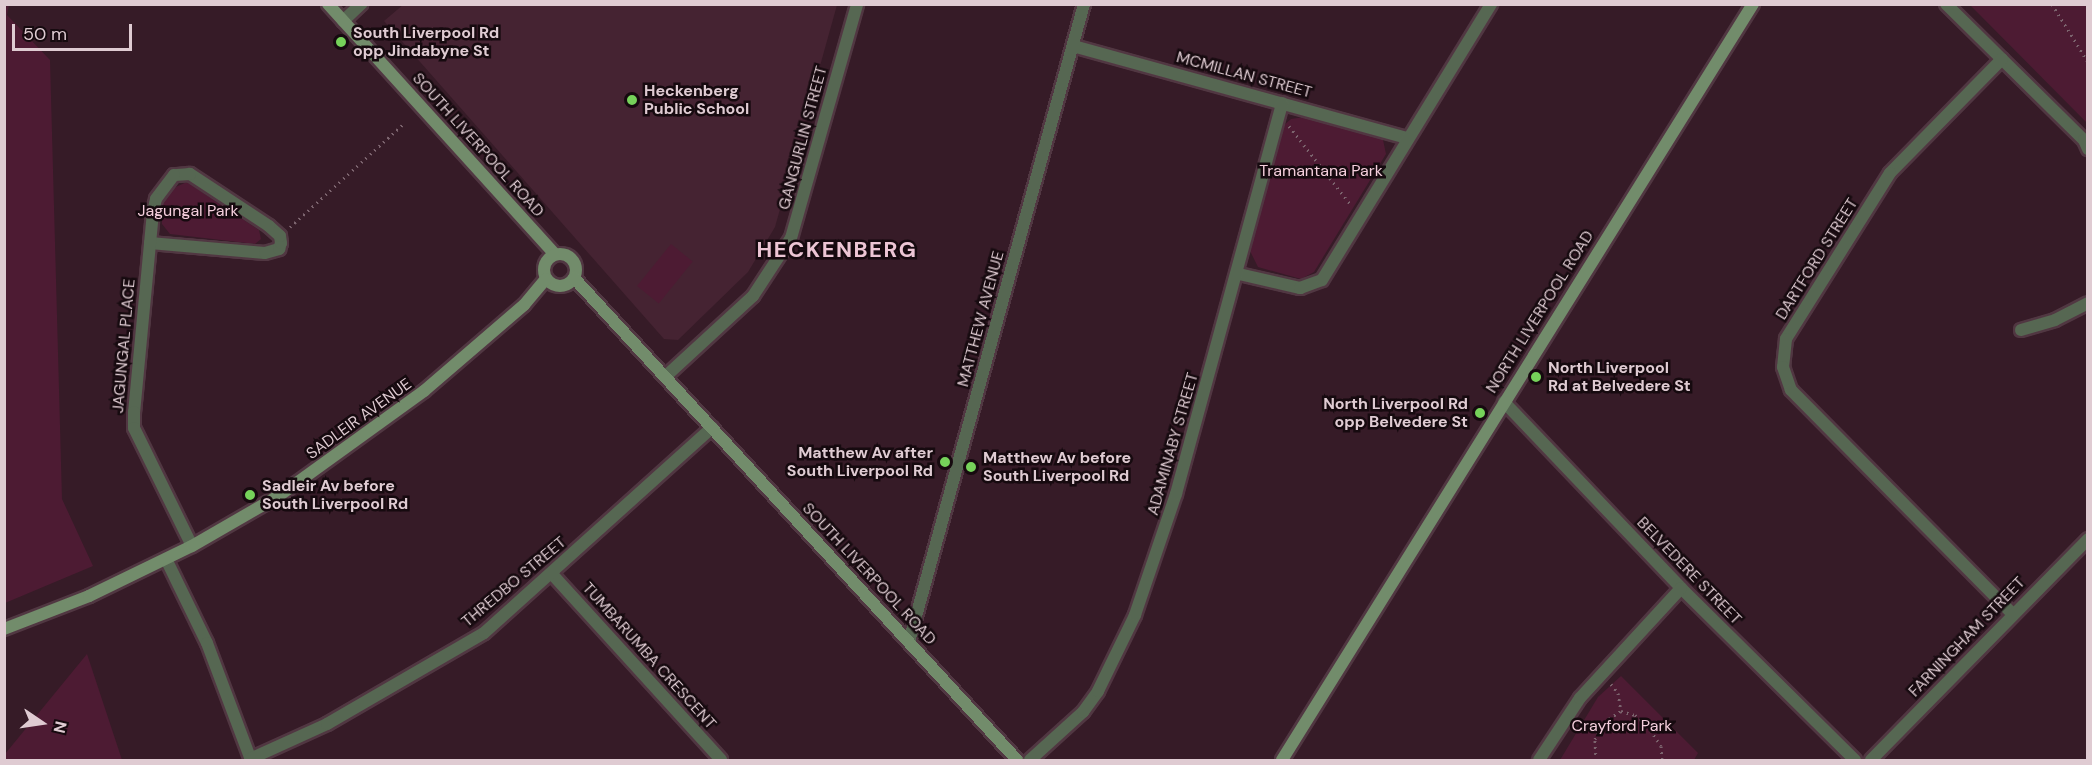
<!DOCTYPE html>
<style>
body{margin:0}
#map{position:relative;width:2092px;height:765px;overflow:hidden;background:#361b27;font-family:"DM Sans",sans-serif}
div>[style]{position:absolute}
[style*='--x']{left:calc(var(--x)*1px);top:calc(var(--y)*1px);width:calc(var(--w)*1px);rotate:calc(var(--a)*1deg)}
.built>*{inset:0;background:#452332}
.green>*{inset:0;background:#4d1b33;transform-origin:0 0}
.path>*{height:3px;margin-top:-1.5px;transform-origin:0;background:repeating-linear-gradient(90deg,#7c646e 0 1.5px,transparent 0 6px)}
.roads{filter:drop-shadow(2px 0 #513742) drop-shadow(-2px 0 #513742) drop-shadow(0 2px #513742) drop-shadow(0 -2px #513742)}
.street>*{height:12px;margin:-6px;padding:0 6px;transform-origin:6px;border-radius:6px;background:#566752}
.secondary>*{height:12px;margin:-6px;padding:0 6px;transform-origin:6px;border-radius:6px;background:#728c6b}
.secondary>.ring{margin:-6px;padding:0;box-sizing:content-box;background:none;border:12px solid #728c6b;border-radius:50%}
.dots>*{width:16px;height:16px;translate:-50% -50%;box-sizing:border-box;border:3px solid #160a0f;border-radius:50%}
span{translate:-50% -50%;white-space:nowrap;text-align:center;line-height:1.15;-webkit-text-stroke:5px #160a0f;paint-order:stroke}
.poi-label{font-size:16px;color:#dfcbd2;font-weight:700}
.left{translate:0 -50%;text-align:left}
.right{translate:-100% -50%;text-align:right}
.street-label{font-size:16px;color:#dfcbd2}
.park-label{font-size:16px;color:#f4cedc}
.district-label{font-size:22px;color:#ecc5d4;font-weight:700;letter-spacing:1.5px}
.frame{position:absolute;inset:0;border:6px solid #dfcbd2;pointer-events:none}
.north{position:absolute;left:12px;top:693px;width:60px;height:60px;-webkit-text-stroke:4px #160a0f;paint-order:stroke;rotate:103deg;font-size:16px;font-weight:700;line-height:24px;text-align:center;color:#dfcbd2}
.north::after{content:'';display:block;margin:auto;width:21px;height:27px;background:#dfcbd2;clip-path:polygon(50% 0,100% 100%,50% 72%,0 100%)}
.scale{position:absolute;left:12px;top:24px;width:120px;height:27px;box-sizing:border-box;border:3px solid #dfcbd2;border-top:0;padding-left:8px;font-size:18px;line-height:21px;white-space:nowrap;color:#dfcbd2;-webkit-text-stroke:4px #160a0f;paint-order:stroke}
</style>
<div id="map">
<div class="built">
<div style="clip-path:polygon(404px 4px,837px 5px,775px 227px,748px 272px,678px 340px,664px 339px,384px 21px)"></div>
</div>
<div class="green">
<div style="clip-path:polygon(9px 5px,7px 15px,50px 60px,62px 499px,93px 566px,5px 603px,4px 5px)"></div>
<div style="clip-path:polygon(1970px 5px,2087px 5px,2087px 123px)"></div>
<div style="clip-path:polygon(1304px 117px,1378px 137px,1383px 140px,1386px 154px,1314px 272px,1301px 279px,1258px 267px,1250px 251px,1283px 126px,1291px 119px)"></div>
<div style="clip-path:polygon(187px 182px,259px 230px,261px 239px,255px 244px,170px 234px,162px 224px,162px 206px,171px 189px)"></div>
<div style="left:671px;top:244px;width:28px;height:54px;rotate:39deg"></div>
<div style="clip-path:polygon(87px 654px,122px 760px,5px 760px,5px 754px)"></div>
<div style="clip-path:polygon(1621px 676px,1698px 753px,1694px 760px,1560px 760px,1598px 697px)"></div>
</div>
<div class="path">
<div style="--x:2052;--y:4;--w:68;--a:58.2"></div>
<div style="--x:1289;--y:126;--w:100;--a:51.9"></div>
<div style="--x:290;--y:227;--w:153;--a:-42.3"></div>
<div style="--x:1611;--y:684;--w:11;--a:52"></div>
<div style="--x:1618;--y:693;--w:18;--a:81"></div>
<div style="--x:1621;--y:711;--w:15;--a:16"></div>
<div style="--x:1635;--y:715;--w:16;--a:40"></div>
<div style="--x:1647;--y:725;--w:25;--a:56"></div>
<div style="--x:1661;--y:746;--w:14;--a:86"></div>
<div style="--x:1596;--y:760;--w:21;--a:-93"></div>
<div style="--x:1595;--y:739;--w:19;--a:-62"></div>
<div style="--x:1604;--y:722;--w:20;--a:-33"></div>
</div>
<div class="roads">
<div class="street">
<div style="--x:1946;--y:4;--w:194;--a:44.6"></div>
<div style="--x:2084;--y:140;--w:10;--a:66"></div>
<div style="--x:343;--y:21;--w:25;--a:-43"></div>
<div style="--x:1073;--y:46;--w:345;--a:15.4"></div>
<div style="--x:2002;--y:59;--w:160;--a:134.5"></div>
<div style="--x:1890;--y:173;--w:196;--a:122.1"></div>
<div style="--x:1786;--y:339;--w:28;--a:96"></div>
<div style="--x:1783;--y:367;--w:24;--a:71"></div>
<div style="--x:1791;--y:390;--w:314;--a:45.3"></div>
<div style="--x:150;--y:243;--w:115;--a:5"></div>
<div style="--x:265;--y:253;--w:15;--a:-16"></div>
<div style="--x:279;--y:249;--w:6;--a:-72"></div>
<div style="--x:281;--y:243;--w:7;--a:-98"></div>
<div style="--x:280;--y:236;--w:15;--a:-138"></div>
<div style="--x:269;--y:226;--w:95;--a:-146.6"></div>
<div style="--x:190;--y:174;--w:16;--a:176"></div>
<div style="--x:174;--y:175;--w:30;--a:127"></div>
<div style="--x:156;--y:199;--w:13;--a:103"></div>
<div style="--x:153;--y:212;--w:201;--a:95.4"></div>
<div style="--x:134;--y:412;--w:16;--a:90"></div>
<div style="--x:134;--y:428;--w:131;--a:63.8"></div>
<div style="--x:1239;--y:274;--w:63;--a:12.9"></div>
<div style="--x:1300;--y:288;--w:23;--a:-20"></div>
<div style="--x:1322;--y:280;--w:324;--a:-58.5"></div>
<div style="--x:2021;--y:330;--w:35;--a:-16"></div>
<div style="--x:2055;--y:320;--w:37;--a:-27"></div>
<div style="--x:666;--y:376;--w:118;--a:-42.6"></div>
<div style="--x:753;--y:296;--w:69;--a:-56.8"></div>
<div style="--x:791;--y:238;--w:243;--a:-74.2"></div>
<div style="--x:1504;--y:402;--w:257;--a:46.4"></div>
<div style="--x:1681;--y:588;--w:245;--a:44.7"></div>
<div style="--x:166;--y:559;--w:93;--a:64"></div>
<div style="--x:207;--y:643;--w:125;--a:69.4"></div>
<div style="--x:552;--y:574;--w:251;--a:47.7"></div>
<div style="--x:909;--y:642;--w:662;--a:-74.66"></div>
<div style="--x:250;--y:759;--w:85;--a:-24.4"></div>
<div style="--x:327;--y:724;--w:181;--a:-30.1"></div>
<div style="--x:484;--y:633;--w:307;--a:-42"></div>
<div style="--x:1030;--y:760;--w:72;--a:-42.2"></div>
<div style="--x:1083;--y:712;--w:26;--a:-54"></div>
<div style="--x:1098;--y:691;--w:85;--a:-64"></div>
<div style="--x:1135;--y:615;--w:128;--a:-71.3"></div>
<div style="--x:1176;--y:494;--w:405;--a:-74.8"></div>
<div style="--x:1539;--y:760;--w:74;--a:-56.5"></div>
<div style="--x:1580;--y:698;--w:149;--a:-47.4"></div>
<div style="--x:1871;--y:760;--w:310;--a:-45.5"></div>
</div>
<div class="secondary">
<div style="--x:328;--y:4;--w:338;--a:47.8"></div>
<div class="ring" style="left:544px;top:254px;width:20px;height:20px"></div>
<div style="--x:574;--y:278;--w:655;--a:47.41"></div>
<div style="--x:4;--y:629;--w:91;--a:-21.2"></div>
<div style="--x:89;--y:596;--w:114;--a:-25.9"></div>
<div style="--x:192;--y:546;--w:98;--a:-30"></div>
<div style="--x:277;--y:497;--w:181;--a:-35.8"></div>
<div style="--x:424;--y:391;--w:132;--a:-40.7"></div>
<div style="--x:524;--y:305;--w:34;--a:-50"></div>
<div style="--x:1282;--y:760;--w:891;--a:-58.08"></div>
</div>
</div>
<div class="dots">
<div style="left:341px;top:42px;background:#76d25a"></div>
<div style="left:632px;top:100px;background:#76d25a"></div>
<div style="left:1536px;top:377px;background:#76d25a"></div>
<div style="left:1480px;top:413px;background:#76d25a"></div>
<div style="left:945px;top:462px;background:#76d25a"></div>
<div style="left:971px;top:467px;background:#76d25a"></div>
<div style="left:250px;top:495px;background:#76d25a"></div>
</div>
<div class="poi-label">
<span class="left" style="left:353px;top:42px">South Liverpool Rd<br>opp Jindabyne St</span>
<span class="left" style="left:644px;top:100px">Heckenberg<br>Public School</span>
<span class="left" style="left:1548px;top:377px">North Liverpool<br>Rd at Belvedere St</span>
<span class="right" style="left:1468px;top:413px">North Liverpool Rd<br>opp Belvedere St</span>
<span class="right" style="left:933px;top:462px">Matthew Av after<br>South Liverpool Rd</span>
<span class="left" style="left:983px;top:467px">Matthew Av before<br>South Liverpool Rd</span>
<span class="left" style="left:262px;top:495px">Sadleir Av before<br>South Liverpool Rd</span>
</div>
<div class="street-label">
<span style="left:1244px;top:75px;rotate:15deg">MCMILLAN STREET</span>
<span style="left:803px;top:138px;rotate:-75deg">GANGURLIN STREET</span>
<span style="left:478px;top:145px;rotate:48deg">SOUTH LIVERPOOL ROAD</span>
<span style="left:1817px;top:259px;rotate:-58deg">DARTFORD STREET</span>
<span style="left:1540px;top:312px;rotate:-58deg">NORTH LIVERPOOL ROAD</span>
<span style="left:981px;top:319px;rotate:-75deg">MATTHEW AVENUE</span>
<span style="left:124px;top:346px;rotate:-85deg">JAGUNGAL PLACE</span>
<span style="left:359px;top:419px;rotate:-36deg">SADLEIR AVENUE</span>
<span style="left:1173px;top:444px;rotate:-74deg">ADAMINABY STREET</span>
<span style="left:1689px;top:571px;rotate:46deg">BELVEDERE STREET</span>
<span style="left:869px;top:574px;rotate:47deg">SOUTH LIVERPOOL ROAD</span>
<span style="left:514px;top:582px;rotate:-40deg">THREDBO STREET</span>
<span style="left:1967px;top:637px;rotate:-46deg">FARNINGHAM STREET</span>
<span style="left:649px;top:656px;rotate:48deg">TUMBARUMBA CRESCENT</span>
</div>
<div class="park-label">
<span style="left:1321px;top:171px">Tramantana Park</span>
<span style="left:188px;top:211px">Jagungal Park</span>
<span style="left:1622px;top:726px">Crayford Park</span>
</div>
<div class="district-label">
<span style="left:837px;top:250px">HECKENBERG</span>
</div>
<div class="frame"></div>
<div class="north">N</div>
<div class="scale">50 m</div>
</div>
